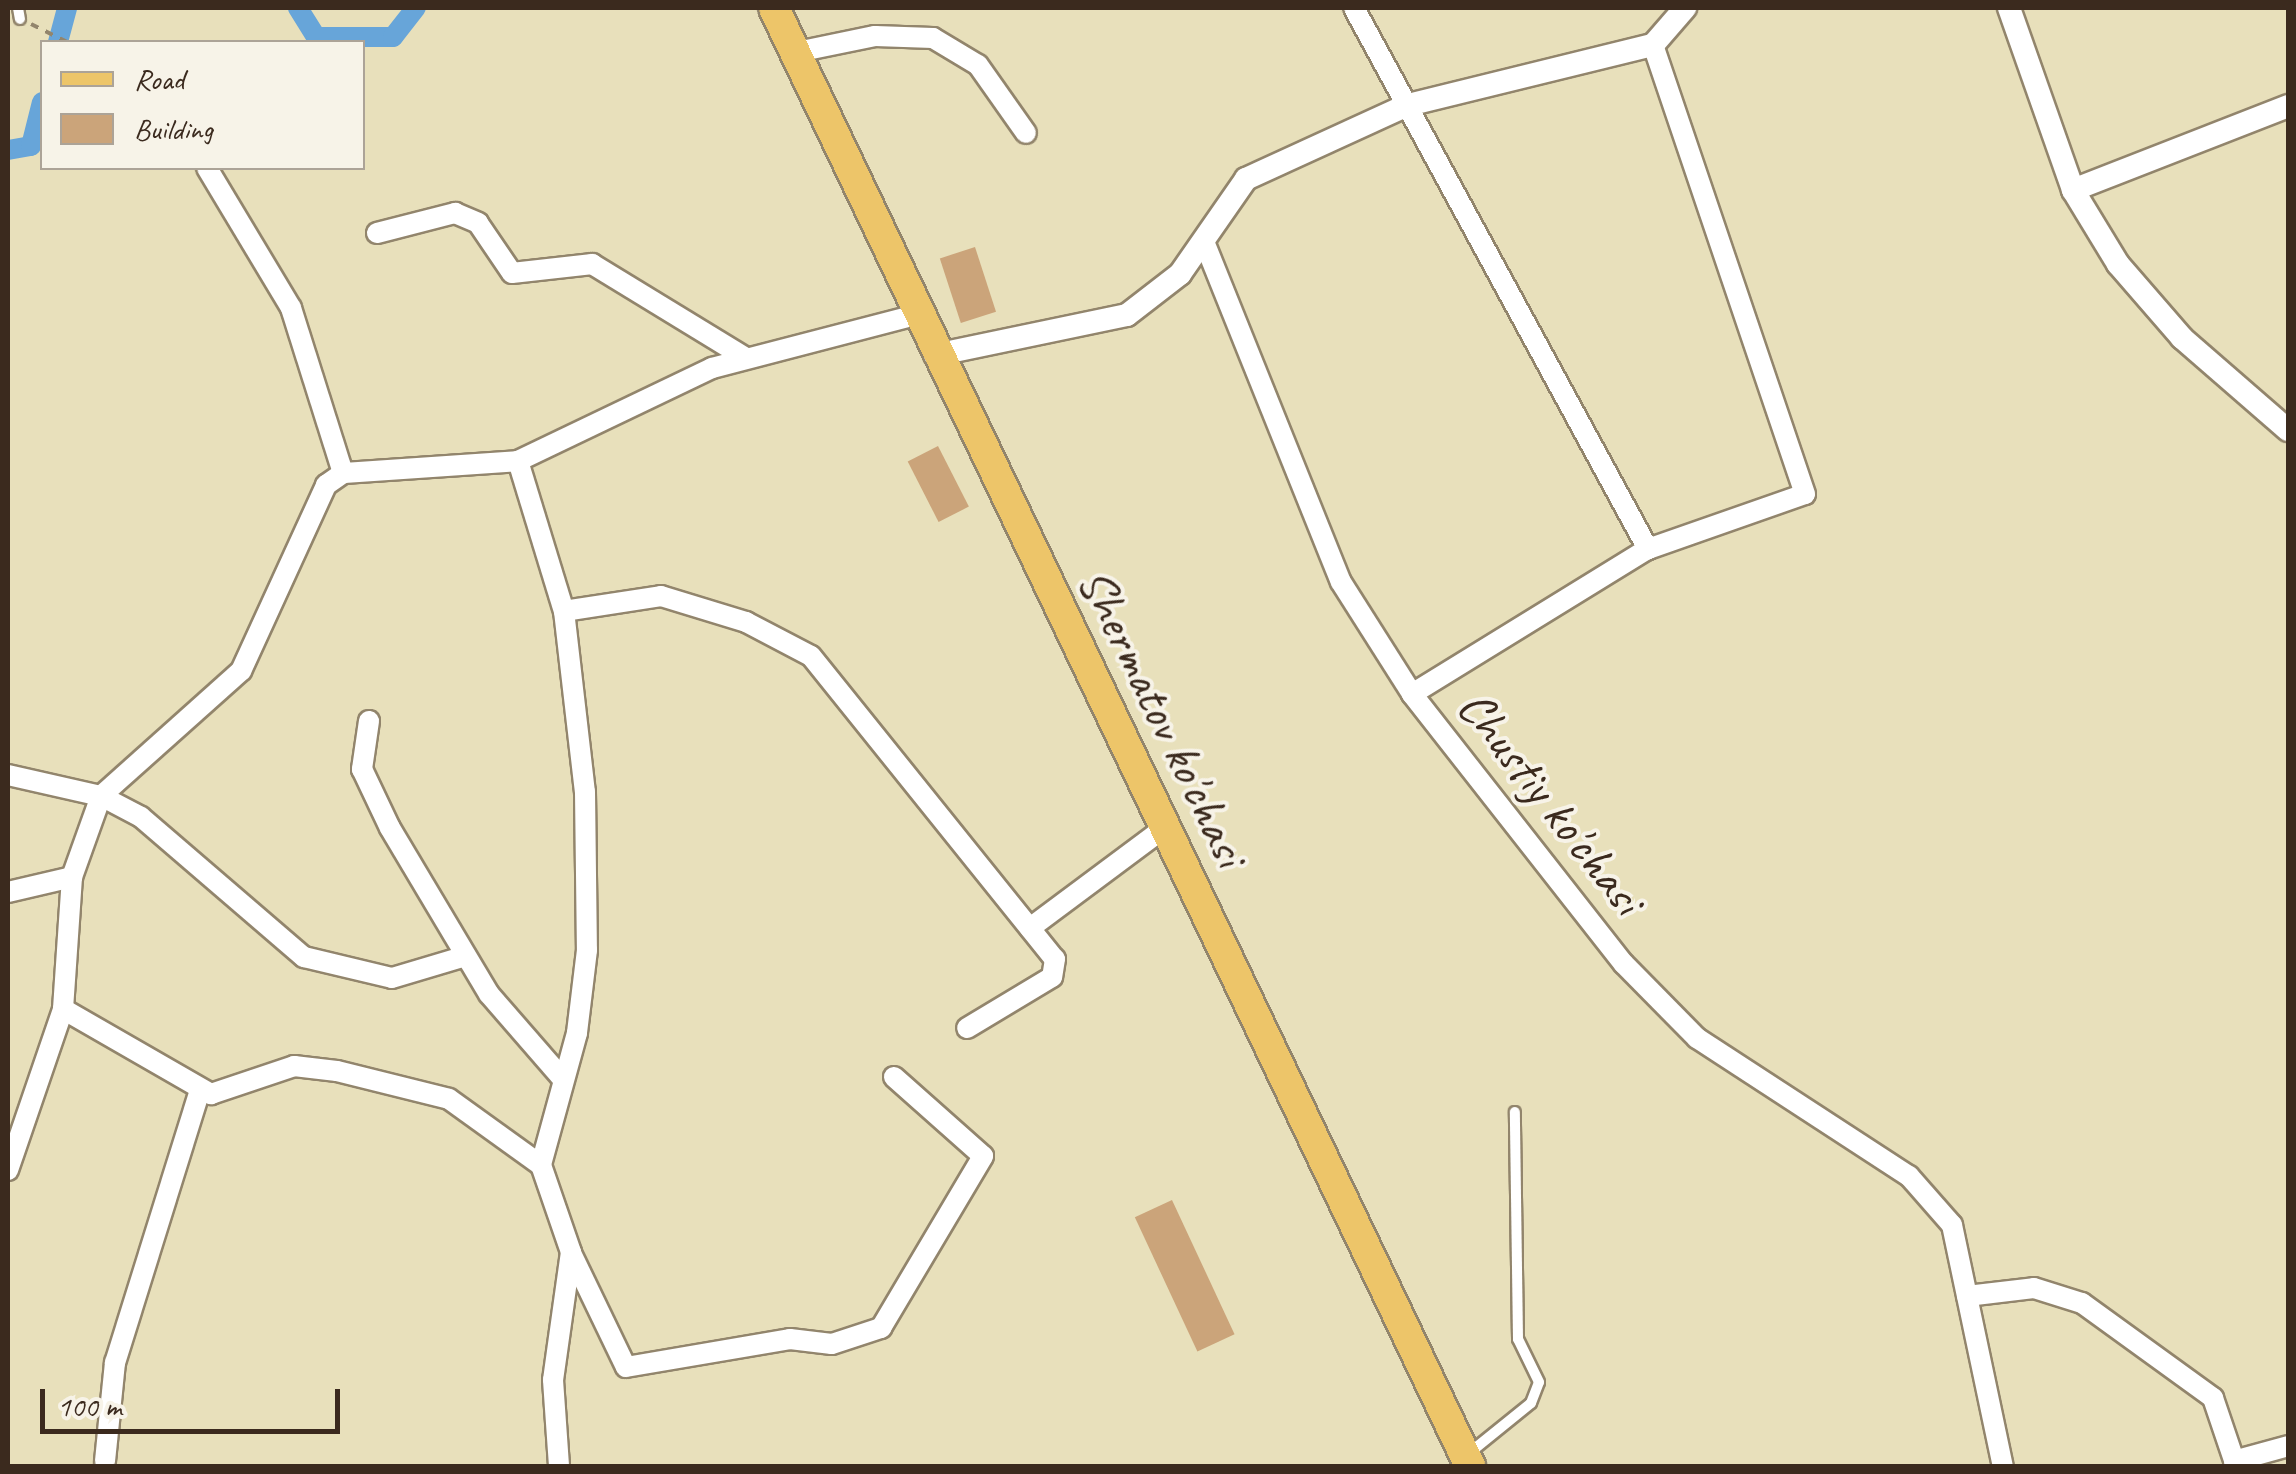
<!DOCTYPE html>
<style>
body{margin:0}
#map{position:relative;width:2296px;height:1474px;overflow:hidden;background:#e8e0bb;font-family:Caveat,sans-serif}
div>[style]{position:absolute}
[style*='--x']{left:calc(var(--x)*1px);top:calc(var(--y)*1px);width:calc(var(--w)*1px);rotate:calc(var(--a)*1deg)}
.canal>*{height:20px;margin:-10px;padding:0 10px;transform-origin:10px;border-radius:10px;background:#67a5d9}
.building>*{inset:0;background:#cba47a;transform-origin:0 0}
.path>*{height:4px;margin-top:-2px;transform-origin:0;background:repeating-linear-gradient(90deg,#92856c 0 8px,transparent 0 16px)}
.roads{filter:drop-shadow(2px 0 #92856c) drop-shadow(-2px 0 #92856c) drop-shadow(0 2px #92856c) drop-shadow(0 -2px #92856c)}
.service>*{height:10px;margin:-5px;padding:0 5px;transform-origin:5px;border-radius:5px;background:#fff}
.minor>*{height:20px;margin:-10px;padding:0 10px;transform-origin:10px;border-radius:10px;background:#fff}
.tertiary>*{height:22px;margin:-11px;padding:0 11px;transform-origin:11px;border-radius:11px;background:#fff}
.primary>*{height:30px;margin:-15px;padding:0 15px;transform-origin:15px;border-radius:15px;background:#edc569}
span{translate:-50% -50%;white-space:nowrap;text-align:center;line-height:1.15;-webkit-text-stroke:8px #f7f3e8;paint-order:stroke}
.street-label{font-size:50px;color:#3b2a1e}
.frame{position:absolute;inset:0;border:10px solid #3b2a1e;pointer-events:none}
.legend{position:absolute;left:40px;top:40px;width:325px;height:130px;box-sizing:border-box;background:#f7f3e8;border:2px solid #aca397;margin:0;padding:12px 18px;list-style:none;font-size:30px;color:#3b2a1e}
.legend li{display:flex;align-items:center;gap:20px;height:50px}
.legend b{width:50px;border:2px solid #aca397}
.scale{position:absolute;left:40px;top:1389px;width:300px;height:45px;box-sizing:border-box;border:5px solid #3b2a1e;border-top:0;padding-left:12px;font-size:30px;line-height:35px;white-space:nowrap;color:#3b2a1e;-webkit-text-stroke:8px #f7f3e8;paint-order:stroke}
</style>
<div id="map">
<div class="canal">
<div style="--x:298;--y:8;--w:34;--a:58"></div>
<div style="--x:316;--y:37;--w:77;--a:0"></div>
<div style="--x:393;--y:37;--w:37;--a:-52"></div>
<div style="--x:58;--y:42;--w:35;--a:-75"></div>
<div style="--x:8;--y:150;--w:23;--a:-10"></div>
<div style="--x:31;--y:146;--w:45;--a:-76"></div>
</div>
<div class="building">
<div style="left:975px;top:247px;width:68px;height:37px;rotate:72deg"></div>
<div style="left:938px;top:446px;width:68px;height:34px;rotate:63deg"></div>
<div style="left:1172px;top:1200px;width:148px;height:41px;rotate:65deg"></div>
</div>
<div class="path">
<div style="--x:31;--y:24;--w:40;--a:26.6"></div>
</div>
<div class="roads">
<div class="service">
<div style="--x:18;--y:8;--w:11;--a:80"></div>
<div style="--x:1468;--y:1454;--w:81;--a:-39"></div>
<div style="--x:1531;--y:1403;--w:22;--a:-69"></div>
<div style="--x:1539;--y:1382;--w:48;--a:-116"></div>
<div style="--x:1518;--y:1339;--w:227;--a:-90.8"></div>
</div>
<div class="minor">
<div style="--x:1354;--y:8;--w:616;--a:61.48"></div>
<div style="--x:797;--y:52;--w:80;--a:-11.6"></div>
<div style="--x:875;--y:36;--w:58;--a:2"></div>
<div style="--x:933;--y:38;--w:52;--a:31"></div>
<div style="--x:978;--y:65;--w:83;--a:54.8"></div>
<div style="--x:207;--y:168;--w:163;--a:59"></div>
<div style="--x:291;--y:308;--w:173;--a:72.5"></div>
<div style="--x:377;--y:233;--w:81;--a:-14.4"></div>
<div style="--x:455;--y:213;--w:25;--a:23"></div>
<div style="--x:478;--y:223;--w:60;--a:55.8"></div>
<div style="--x:512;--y:273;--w:81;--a:-6.4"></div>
<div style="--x:592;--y:264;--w:180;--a:31.4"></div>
<div style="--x:1205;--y:244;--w:364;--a:68.1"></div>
<div style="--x:1341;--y:582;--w:133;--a:57.6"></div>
<div style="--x:1412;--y:694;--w:343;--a:51.9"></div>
<div style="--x:1624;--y:964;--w:104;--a:45.4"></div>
<div style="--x:1697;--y:1038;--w:253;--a:33.1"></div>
<div style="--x:1909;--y:1176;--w:65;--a:48.7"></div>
<div style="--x:1952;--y:1225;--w:246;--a:78.1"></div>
<div style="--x:518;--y:461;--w:157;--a:73"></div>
<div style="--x:564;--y:611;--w:182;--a:83.4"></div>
<div style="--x:585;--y:792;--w:158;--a:89.3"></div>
<div style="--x:587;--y:950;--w:84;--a:96.9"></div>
<div style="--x:577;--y:1033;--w:137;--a:105.3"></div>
<div style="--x:541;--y:1165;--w:92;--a:71"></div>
<div style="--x:571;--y:1252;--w:129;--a:98"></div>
<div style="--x:553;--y:1380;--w:86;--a:86"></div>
<div style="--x:564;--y:611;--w:98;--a:-8.8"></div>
<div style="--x:661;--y:596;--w:89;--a:17"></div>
<div style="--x:746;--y:622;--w:73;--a:27.6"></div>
<div style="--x:811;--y:656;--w:389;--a:51.2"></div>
<div style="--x:1055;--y:959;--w:18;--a:99"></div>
<div style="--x:1052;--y:977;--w:99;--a:149"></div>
<div style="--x:1412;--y:694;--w:277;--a:-31.6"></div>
<div style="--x:1648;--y:549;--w:166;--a:-19.3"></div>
<div style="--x:1805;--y:494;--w:474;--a:-108.7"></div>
<div style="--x:369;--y:721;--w:49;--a:98.3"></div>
<div style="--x:362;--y:769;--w:65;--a:64.6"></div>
<div style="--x:390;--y:828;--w:193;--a:59.2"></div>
<div style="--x:489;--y:994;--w:111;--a:49"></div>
<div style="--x:8;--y:775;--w:95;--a:12.7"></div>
<div style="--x:101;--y:796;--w:45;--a:27.7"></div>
<div style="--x:141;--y:817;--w:215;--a:40.7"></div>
<div style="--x:304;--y:957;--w:90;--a:13.4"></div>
<div style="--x:392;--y:978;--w:77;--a:-16.6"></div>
<div style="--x:8;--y:892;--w:66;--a:-13.2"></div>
<div style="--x:1030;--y:928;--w:167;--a:-36.7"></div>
<div style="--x:63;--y:1009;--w:171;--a:29.9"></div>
<div style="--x:211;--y:1094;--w:88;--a:-18.6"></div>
<div style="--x:294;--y:1066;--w:43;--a:6.6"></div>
<div style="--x:337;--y:1071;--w:115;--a:14"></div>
<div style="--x:449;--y:1099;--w:113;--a:35.7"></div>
<div style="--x:8;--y:1170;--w:170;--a:-71.1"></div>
<div style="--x:63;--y:1009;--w:132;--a:-86.1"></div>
<div style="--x:72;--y:877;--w:86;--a:-70.3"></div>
<div style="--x:101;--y:796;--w:188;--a:-41.8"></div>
<div style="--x:241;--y:671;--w:205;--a:-65.4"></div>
<div style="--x:326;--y:485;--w:21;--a:-35"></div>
<div style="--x:343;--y:473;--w:175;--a:-3.9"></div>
<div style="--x:518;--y:461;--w:215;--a:-25.6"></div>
<div style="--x:712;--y:368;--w:214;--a:-14.6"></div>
<div style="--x:572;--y:1255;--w:124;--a:64.3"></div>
<div style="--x:626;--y:1367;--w:166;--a:-9.7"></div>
<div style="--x:790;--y:1339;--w:42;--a:6.8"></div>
<div style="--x:832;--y:1344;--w:52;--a:-18.1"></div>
<div style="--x:881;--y:1328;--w:200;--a:-59.3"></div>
<div style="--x:983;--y:1156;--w:119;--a:-138.4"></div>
<div style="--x:1967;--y:1296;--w:67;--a:-6.8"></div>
<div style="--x:2034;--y:1288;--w:50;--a:17.4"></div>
<div style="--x:2082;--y:1303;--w:162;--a:35.9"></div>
<div style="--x:2213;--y:1398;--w:72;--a:71.3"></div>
<div style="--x:105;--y:1461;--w:99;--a:-84.2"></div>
<div style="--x:115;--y:1363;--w:286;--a:-72.7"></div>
<div style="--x:2234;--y:1461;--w:56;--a:-15.5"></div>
</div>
<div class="tertiary">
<div style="--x:2009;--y:8;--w:193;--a:70.6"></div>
<div style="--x:2073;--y:190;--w:87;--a:58.7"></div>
<div style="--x:2118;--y:264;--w:98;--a:49.1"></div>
<div style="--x:2182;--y:338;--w:140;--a:41"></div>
<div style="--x:2073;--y:190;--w:231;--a:-21.3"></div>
<div style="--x:935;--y:355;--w:196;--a:-11.8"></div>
<div style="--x:1127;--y:315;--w:67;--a:-37.7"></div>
<div style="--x:1180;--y:274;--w:116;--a:-55.2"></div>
<div style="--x:1246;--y:179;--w:178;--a:-24.6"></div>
<div style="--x:1408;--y:105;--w:252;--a:-13.8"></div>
<div style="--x:1653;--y:45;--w:49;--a:-49.1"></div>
</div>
<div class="primary">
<div style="--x:774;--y:8;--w:1616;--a:64.48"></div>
</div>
</div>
<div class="street-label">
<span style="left:1163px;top:717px;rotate:64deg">Shermatov ko'chasi</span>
<span style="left:1551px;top:802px;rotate:52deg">Chustiy ko'chasi</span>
</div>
<div class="frame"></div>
<ul class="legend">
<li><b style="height:12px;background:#edc569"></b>Road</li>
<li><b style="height:28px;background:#cba47a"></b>Building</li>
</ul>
<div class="scale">100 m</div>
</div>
